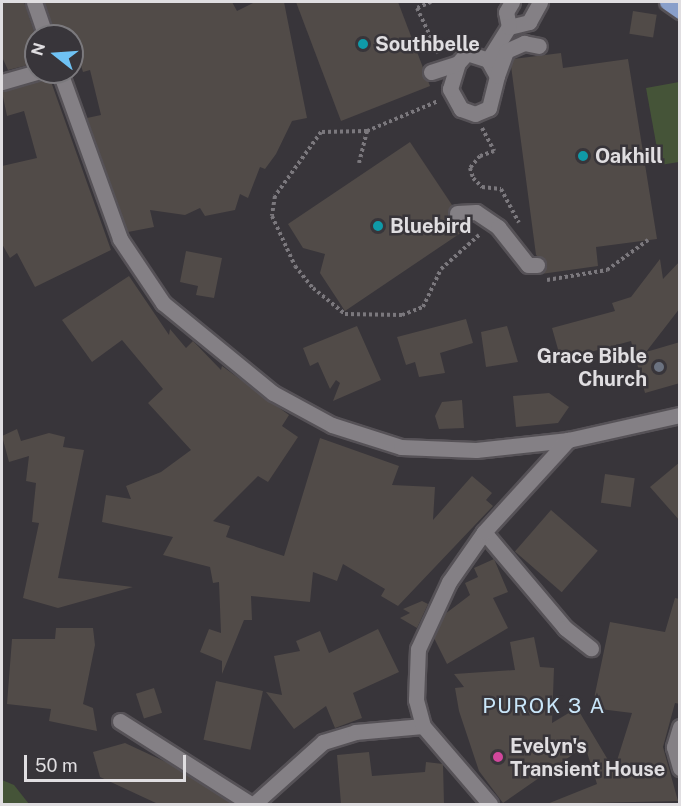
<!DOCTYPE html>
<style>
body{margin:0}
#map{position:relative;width:681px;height:806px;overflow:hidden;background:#38353a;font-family:"Public Sans",sans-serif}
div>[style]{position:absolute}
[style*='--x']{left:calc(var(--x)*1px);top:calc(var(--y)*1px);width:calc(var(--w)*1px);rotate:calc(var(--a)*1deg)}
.green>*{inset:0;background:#455438}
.building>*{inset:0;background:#514b48;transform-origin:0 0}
.path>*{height:4px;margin-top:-2px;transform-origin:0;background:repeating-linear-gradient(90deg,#7b787d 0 3px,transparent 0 6px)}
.roads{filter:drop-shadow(2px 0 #565257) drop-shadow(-2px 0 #565257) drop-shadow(0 2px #565257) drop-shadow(0 -2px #565257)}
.minor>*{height:15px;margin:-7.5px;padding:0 7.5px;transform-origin:7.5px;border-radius:7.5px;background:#848085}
.major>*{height:15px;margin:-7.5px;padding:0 7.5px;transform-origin:7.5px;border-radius:7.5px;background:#899fca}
.dots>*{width:16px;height:16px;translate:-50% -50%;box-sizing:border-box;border:3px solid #38353a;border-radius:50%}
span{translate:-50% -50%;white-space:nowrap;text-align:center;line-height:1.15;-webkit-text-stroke:5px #38353a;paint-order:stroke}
.poi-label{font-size:20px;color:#e0dee1;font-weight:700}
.left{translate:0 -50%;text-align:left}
.right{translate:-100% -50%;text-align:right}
.neighbourhood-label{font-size:21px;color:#c9e6f9;letter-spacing:1.5px}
.frame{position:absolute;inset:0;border:3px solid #e0dee1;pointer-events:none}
.north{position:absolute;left:24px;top:24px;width:60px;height:60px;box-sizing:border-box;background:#38353a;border:2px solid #7b797d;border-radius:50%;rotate:287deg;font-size:16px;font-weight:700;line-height:24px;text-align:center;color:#e0dee1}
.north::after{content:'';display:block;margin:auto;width:21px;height:27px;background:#6fc2f4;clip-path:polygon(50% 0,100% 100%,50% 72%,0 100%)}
.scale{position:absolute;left:24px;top:755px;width:162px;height:27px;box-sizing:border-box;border:3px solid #e0dee1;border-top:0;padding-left:8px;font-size:18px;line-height:21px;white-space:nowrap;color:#e0dee1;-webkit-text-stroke:4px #38353a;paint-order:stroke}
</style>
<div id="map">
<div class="green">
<div style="clip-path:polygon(679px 82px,679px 162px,660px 165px,646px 88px)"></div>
<div style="clip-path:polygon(2px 780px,14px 785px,29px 804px,2px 804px)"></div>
</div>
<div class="building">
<div style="clip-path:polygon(2px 2px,24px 2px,36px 37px,36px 63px,8px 70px,2px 57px)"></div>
<div style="clip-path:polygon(44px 2px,232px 2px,237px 11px,255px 2px,284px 2px,307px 118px,292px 121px,276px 154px,265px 169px,260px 167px,248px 198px,240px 194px,235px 210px,205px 216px,200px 208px,185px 215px,150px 210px,154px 227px,128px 232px,87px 118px,101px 115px,90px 70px,83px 72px,72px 36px,56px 36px)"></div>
<div style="clip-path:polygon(296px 2px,398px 2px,430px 86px,341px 121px)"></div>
<div style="left:633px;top:11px;width:24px;height:23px;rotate:9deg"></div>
<div style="clip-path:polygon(561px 53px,563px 68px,628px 59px,657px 239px,596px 247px,598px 266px,541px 274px,547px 264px,536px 255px,511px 66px,513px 59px)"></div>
<div style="clip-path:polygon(49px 76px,111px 250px,35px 287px,17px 253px,10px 258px,2px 244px,2px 166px,37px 158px,24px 111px,7px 116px,2px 92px)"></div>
<div style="clip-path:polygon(410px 142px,452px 205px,449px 219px,468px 228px,345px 311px,320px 273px,325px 254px,303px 248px,288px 224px)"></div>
<div style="clip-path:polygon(186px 251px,222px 258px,214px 298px,196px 295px,198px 286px,180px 282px)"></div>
<div style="clip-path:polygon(660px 259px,663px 279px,680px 261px,680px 308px,646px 352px,680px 342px,680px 383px,645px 393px,631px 341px,561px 360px,552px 328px,615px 311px,612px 303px,631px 297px)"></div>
<div style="clip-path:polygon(129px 276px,169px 335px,170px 329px,186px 348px,193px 341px,221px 370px,222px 366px,289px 415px,282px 426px,298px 437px,268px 482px,258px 476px,213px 521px,230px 526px,226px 537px,284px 556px,320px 438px,399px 466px,392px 485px,435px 487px,433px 520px,472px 476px,492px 493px,486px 500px,493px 506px,398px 606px,381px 596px,385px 589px,343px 564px,337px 581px,313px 572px,310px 602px,251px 596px,252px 620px,244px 620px,222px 674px,222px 661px,200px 652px,209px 629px,221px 633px,219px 582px,213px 583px,210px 567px,163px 555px,173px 537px,102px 522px,106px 495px,131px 499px,126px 486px,161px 472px,191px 450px,148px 403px,163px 389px,122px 340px,92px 362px,62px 320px)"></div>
<div style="clip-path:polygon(466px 319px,473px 343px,440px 353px,445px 373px,419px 377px,415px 362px,406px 365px,397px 337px)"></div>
<div style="clip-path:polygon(357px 326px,381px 380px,333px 401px,340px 383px,336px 380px,330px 389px,318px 362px,310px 366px,303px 348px)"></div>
<div style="clip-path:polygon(507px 326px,518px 362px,486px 367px,481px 332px)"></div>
<div style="clip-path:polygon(549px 393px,569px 407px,558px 423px,516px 427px,513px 396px)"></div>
<div style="clip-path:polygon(462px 400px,464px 428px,439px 429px,435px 416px,442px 402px)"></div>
<div style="clip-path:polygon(17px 429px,21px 441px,49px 433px,65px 437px,63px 447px,84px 450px,58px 578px,133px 587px,58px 608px,23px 598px,39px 523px,32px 522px,36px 483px,26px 481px,29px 456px,9px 462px,2px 436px)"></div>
<div style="clip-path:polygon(680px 462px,680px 521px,650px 487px)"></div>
<div style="left:605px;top:474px;width:30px;height:29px;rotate:8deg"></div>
<div style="left:551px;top:510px;width:62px;height:55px;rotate:41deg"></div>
<div style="clip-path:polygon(494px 559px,508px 592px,493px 598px,508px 628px,447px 664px,434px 638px,445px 614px,470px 595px,465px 583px,478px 577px,474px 568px)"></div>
<div style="clip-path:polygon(675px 598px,680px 599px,680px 704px,675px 703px,663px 747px,678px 801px,547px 804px,597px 784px,585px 746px,503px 803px,479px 771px,459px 711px,455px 688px,464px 687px,454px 674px,515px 670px,510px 642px,534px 637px,540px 667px,554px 668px,552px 723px,577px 708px,614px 770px,632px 713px,592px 708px,610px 622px,665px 632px)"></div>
<div style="clip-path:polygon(422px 601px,428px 604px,417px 628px,400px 618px,410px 613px,403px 609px)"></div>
<div style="clip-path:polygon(56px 628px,93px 628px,95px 645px,83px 704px,93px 708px,97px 731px,49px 721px,51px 709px,7px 704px,12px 639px,55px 639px)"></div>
<div style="clip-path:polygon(378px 629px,399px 672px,353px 693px,362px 718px,335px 728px,326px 706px,294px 729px,266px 692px,282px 695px,274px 656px,300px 651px,296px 641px,320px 631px,329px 653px)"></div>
<div style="left:216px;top:681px;width:48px;height:60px;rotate:12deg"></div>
<div style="left:154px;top:688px;width:26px;height:19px;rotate:72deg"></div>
<div style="clip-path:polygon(125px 743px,168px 763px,233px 804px,158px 804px,100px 777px,93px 752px)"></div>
<div style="clip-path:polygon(369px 752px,372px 776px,425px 772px,426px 762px,443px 764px,444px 804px,341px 804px,337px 755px)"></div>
</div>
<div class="path">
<div style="--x:431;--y:2;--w:15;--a:157"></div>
<div style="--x:417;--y:8;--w:50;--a:65"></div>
<div style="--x:482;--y:128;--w:26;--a:62"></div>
<div style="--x:494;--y:151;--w:15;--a:160"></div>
<div style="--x:480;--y:156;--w:16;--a:130"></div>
<div style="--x:470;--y:168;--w:10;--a:73"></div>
<div style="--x:473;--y:178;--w:13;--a:45"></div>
<div style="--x:482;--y:187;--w:19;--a:6"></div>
<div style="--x:501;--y:189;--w:38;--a:62"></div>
<div style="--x:367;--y:131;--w:46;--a:178.8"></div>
<div style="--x:321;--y:132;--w:79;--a:125.7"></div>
<div style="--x:275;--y:196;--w:20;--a:99"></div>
<div style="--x:272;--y:216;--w:55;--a:65.3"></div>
<div style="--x:295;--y:266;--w:28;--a:51"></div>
<div style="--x:313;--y:288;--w:41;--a:39.1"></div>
<div style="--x:345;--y:314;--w:57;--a:1"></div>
<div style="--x:402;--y:315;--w:22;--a:-21"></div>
<div style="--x:423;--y:307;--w:42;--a:-64.7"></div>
<div style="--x:441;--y:269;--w:51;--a:-41.8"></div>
<div style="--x:359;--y:163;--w:33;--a:-76"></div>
<div style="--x:367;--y:131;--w:77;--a:-22.9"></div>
<div style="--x:547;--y:280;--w:61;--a:-9.5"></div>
<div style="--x:607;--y:270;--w:51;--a:-36.2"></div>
</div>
<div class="roads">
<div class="minor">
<div style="--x:34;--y:2;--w:36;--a:71"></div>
<div style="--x:509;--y:27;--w:21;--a:-14"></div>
<div style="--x:529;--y:22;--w:23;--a:-61"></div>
<div style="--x:467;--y:53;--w:22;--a:18"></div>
<div style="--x:488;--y:60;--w:18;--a:61"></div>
<div style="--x:497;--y:76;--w:33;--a:104"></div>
<div style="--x:489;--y:108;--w:15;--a:157"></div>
<div style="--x:475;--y:114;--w:15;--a:-160"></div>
<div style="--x:461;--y:109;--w:23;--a:-119"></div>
<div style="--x:450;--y:89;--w:27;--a:-73"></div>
<div style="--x:458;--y:63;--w:13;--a:-48"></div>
<div style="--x:488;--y:60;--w:39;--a:-58"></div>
<div style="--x:509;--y:27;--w:15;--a:-101"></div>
<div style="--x:506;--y:12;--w:12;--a:-59"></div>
<div style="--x:60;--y:72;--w:177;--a:70.2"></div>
<div style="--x:120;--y:239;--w:77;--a:56.1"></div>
<div style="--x:163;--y:303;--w:142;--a:39.3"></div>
<div style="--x:273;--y:393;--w:67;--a:28.5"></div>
<div style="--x:332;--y:425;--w:72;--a:17.7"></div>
<div style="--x:401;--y:447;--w:75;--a:2.3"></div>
<div style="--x:476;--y:450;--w:93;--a:-6.2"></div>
<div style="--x:568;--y:440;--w:115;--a:-12.6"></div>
<div style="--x:431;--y:72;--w:28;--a:-18"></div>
<div style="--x:497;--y:76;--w:27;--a:-70"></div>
<div style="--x:506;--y:51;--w:20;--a:-24"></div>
<div style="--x:524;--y:43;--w:15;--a:11"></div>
<div style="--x:2;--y:82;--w:35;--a:-16"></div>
<div style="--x:457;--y:213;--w:19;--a:-3"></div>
<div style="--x:476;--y:212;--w:27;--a:34"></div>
<div style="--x:498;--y:227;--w:48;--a:51.7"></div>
<div style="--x:528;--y:265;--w:9;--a:0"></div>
<div style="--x:484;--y:532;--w:126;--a:49.8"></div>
<div style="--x:565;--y:628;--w:33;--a:38"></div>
<div style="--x:120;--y:721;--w:155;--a:32.4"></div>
<div style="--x:680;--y:727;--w:21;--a:107"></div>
<div style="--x:674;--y:747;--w:22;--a:74"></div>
<div style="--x:254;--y:804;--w:93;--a:-41.9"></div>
<div style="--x:323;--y:742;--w:34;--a:-17"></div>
<div style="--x:355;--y:732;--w:68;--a:-5"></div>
<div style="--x:490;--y:804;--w:103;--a:-130.7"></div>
<div style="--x:423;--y:726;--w:27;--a:-105"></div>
<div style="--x:416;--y:700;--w:51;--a:-87.8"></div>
<div style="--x:418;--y:649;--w:74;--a:-65.2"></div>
<div style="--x:449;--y:582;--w:61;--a:-55"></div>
<div style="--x:484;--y:532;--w:125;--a:-47.6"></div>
</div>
<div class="major">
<div style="--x:667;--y:2;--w:16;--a:35"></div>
</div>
</div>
<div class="dots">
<div style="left:363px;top:44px;background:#0f9aa8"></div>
<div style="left:583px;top:156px;background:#0f9aa8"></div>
<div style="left:378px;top:226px;background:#0f9aa8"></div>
<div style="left:659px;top:367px;background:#6b7280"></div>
<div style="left:498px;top:757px;background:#d1479c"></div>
</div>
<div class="poi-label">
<span class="left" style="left:375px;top:44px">Southbelle</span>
<span class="left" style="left:595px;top:156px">Oakhill</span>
<span class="left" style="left:390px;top:226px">Bluebird</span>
<span class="right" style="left:647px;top:368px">Grace Bible<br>Church</span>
<span class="left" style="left:510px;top:758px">Evelyn's<br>Transient House</span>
</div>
<div class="neighbourhood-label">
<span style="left:544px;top:706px">PUROK 3 A</span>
</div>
<div class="frame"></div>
<div class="north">N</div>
<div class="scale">50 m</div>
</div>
